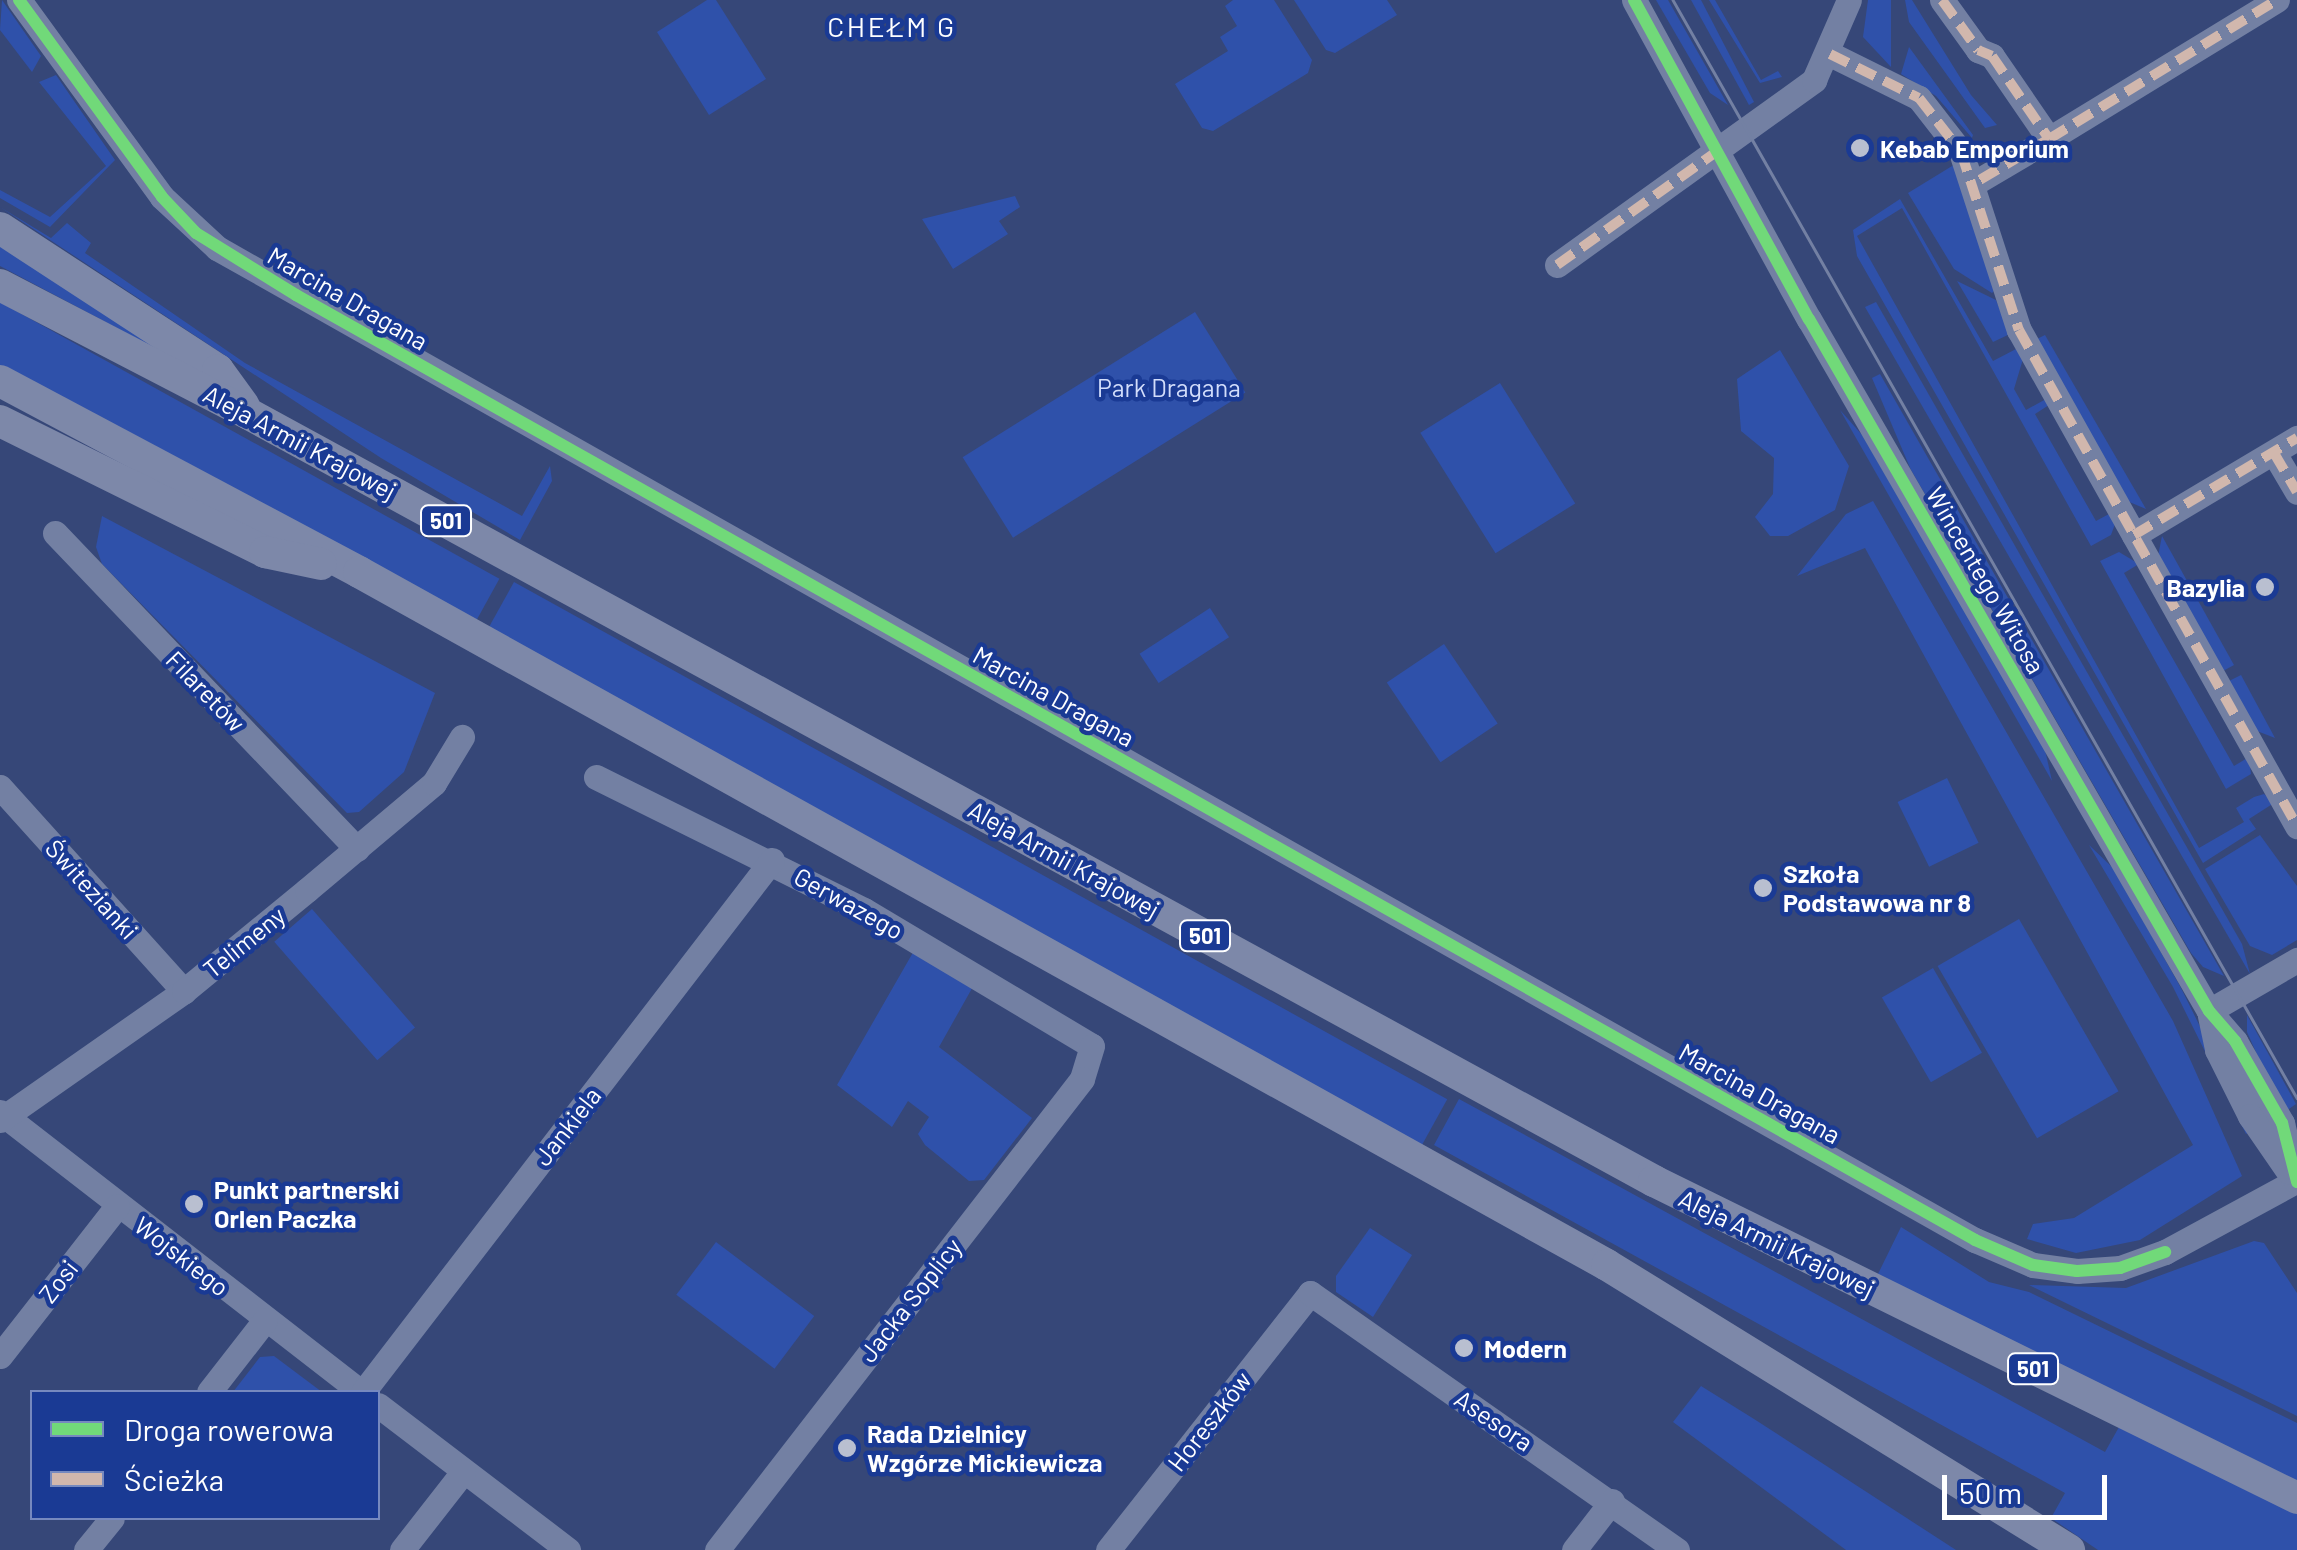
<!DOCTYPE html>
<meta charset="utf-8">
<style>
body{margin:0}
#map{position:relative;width:2297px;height:1550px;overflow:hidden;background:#364778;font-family:Barlow,sans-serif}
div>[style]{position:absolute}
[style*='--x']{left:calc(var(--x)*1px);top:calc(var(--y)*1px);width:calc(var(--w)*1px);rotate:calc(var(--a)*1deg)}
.green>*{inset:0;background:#2f51aa;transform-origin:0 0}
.minor>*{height:25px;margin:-12.5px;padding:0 12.5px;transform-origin:12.5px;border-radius:12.5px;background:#7380a3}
.major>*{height:32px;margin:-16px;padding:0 16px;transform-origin:16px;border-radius:16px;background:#7d88a9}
.tram>*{height:2.5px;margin:-1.25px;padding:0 1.25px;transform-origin:1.25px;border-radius:1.25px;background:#7380a3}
.quiet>*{height:10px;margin-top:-5px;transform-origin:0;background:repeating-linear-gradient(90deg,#d1b7ad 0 20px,transparent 0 30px)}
.cycleway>*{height:12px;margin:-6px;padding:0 6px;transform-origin:6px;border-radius:6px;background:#71d979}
.dots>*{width:28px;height:28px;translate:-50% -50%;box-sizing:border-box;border:5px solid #1a3a94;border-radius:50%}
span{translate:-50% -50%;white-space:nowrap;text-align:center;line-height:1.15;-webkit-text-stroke:9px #1a3a94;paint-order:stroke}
.shield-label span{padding:2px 8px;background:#1a3a94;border:2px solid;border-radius:8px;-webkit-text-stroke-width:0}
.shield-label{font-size:22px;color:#fff;font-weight:700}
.poi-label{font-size:25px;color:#fff;font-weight:700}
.left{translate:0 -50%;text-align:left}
.right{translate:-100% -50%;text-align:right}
.street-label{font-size:25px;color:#fff}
.park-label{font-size:25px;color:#d2ddfb}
.neighbourhood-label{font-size:28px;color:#fff;letter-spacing:2.5px}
.legend{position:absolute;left:30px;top:1390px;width:350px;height:130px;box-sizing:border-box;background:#1a3a94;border:2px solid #7689bf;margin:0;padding:12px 18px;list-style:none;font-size:30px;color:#fff}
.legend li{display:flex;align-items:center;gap:20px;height:50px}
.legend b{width:50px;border:2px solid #7689bf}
.scale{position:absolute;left:1942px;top:1475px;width:165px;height:45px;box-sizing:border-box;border:5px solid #fff;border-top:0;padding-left:12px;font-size:30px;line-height:35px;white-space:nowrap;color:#fff;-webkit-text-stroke:8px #1a3a94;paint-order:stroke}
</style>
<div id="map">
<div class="green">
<div style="clip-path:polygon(2px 0,41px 56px,32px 72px,0 30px)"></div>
<div style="clip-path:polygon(707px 0,716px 0,766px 79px,709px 115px,657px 32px)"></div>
<div style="clip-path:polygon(1233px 0,1274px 0,1312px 60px,1308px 73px,1213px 131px,1202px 128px,1175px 84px,1228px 51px,1220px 37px,1237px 26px,1225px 6px)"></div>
<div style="clip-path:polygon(1294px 0,1387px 0,1397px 15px,1335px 53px,1326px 50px)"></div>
<div style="clip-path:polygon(1656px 0,1668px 0,1728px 105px,1710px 93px)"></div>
<div style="clip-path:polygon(1691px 0,1701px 0,1754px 102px,1749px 105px)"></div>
<div style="clip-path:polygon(1709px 0,1715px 0,1761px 80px,1778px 71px,1782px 77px,1760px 83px)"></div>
<div style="clip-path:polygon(1868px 0,1891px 0,1891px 67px,1863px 37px)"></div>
<div style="clip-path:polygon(1905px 0,1912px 0,1971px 95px,1997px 125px,1985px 128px,1909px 22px)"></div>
<div style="clip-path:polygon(1909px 47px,1973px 135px,1972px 138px,1936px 96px,1901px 74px)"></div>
<div style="clip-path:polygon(56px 75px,115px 160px,50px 227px,0 198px,0 190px,50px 217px,106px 166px,39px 82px)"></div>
<div style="clip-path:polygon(1957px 163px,1994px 291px,1992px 293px,1954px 269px,1908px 193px)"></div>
<div style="clip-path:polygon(1015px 196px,1020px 207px,999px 221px,1008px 234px,953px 269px,922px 219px)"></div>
<div style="clip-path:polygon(1900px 199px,1993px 361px,2016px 349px,2023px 359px,2014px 389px,2026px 410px,2046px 399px,2049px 405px,2035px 414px,2096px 521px,2109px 514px,2115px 524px,2111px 535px,2091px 546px,1902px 208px,1857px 236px,2199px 848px,2244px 822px,2236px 808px,2254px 797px,2264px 794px,2274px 803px,2249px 819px,2256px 829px,2203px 863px,1857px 256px,1853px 230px)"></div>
<div style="clip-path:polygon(0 207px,51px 238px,67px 223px,91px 243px,85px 253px,245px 363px,522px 516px,550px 466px,552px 481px,520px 540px,381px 458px)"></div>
<div style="clip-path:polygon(0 244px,183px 363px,0 266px)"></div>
<div style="clip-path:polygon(1957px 281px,1996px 300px,2010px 334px,1993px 342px)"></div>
<div style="left:0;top:302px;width:571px;height:61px;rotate:29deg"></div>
<div style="clip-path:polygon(1876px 302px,2242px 944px,2250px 974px,1865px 307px)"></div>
<div style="left:1195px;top:312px;width:95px;height:274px;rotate:58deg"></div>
<div style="clip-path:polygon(2045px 335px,2146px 509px,2127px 501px,2037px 339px)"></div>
<div style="clip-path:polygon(1780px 350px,1849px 466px,1835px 510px,1788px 536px,1770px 536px,1755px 517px,1773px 494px,1774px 458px,1741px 431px,1737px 379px)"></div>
<div style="clip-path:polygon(1880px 374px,2224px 976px,2203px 967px,2191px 953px,1911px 470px,1872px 378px)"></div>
<div style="left:1500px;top:383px;width:142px;height:94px;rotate:58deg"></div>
<div style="clip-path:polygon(1840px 410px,1863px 436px,2045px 750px,2052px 781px)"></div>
<div style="clip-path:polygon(1873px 501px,2173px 1021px,2242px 1176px,2140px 1240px,2076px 1253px,2027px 1239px,2033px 1224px,2074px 1218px,2193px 1145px,1865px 548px,1797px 576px,1846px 514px)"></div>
<div style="clip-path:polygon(102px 516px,435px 693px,404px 772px,359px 812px,347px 813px,102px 564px,96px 547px)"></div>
<div style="clip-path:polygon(2162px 536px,2234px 665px,2223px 671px,2158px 556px)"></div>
<div style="clip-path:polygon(2119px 552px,2139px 564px,2124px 573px,2234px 766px,2249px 757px,2251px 774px,2226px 789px,2100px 561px)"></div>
<div style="left:514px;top:582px;width:1067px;height:53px;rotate:29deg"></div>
<div style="left:1210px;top:608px;width:35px;height:84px;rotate:57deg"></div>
<div style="left:1444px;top:644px;width:96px;height:69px;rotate:56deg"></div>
<div style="clip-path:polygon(2241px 675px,2275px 738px,2257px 731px,2229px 681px)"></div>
<div style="left:1947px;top:778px;width:72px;height:55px;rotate:64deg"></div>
<div style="clip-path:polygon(2260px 835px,2297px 886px,2297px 940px,2272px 955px,2250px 946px,2205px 869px)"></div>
<div style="clip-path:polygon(2089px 845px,2114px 869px,2181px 988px,2251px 1130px,2246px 1134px,2173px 987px)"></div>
<div style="left:312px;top:909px;width:157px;height:50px;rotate:49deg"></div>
<div style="left:2019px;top:919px;width:199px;height:94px;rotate:60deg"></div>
<div style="clip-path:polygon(915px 949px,975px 983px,939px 1047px,1032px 1118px,984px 1180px,969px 1181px,925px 1145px,918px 1134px,929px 1117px,908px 1101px,892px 1127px,837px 1085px)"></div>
<div style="left:1933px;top:968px;width:98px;height:59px;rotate:60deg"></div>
<div style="clip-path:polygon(2247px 1015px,2296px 1104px,2283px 1113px,2247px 1032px)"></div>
<div style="clip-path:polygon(1459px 1099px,2105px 1452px,2119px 1427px,2297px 1513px,2297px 1550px,2098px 1550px,2051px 1518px,2065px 1493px,1434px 1145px)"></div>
<div style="clip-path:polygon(1901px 1227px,1989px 1282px,2029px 1292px,2297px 1423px,2297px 1482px,1877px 1276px)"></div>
<div style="clip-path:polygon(1370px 1228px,1412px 1255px,1373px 1317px,1336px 1292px,1336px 1276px)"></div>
<div style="clip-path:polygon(2254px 1241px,2264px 1243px,2297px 1293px,2297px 1416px,2029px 1285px,2126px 1288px)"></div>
<div style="left:716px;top:1242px;width:123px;height:66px;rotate:37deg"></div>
<div style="clip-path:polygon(274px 1356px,322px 1392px,233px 1392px,260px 1357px)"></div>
<div style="clip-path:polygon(1701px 1386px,1754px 1419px,1956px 1550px,1846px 1550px,1673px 1422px)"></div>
</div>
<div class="minor">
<div style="--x:19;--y:0;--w:243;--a:54"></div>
<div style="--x:162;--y:197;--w:75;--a:42.8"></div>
<div style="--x:217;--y:248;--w:2019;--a:29.44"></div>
<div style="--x:1975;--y:1240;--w:63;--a:23.3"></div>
<div style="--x:2033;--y:1265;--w:44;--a:7.8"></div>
<div style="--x:2077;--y:1271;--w:43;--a:-4"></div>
<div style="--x:2120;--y:1268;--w:48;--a:-19.6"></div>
<div style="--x:2165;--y:1252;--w:149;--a:-28.5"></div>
<div style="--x:1634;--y:0;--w:364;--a:61.3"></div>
<div style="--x:1809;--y:319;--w:799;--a:59.97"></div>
<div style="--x:2209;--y:1011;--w:40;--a:49"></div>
<div style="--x:2235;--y:1041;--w:95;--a:60.2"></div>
<div style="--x:2282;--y:1123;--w:60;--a:76.4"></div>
<div style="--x:1942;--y:0;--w:62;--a:54.2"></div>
<div style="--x:1978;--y:50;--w:15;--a:23"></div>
<div style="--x:1992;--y:56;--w:101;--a:55.5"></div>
<div style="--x:2049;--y:139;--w:88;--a:149.4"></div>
<div style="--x:1830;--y:54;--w:99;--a:26.3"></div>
<div style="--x:1919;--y:98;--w:68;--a:52.1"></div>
<div style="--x:1961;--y:152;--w:187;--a:72"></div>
<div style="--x:2019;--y:330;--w:569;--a:60.73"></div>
<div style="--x:2049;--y:139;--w:267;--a:-31.4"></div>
<div style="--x:1557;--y:265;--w:317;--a:-35.7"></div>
<div style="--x:1814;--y:80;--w:87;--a:-66.4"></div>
<div style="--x:2274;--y:453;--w:45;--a:59.5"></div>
<div style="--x:55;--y:533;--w:437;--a:46.3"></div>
<div style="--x:2134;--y:535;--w:190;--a:-30.8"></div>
<div style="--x:596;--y:777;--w:299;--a:26.4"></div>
<div style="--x:864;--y:910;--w:265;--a:30.8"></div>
<div style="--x:1092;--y:1046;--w:34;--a:107"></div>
<div style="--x:1082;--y:1079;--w:596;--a:127.77"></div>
<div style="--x:0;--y:787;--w:275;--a:48"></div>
<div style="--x:2209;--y:1011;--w:102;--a:-30.1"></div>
<div style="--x:2210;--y:1016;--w:35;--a:78"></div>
<div style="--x:2217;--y:1050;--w:74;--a:63.4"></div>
<div style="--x:2250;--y:1116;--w:67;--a:55.4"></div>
<div style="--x:0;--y:1112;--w:457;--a:37.8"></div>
<div style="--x:0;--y:1120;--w:225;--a:-35"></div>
<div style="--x:184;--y:991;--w:159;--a:-39.4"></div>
<div style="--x:307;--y:890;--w:166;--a:-40.1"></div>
<div style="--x:434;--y:783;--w:54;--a:-58.7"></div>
<div style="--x:0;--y:1356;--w:190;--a:-52"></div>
<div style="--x:209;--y:1392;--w:91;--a:-52.1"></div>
<div style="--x:363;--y:1392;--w:671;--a:-52.45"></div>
<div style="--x:378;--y:1405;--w:239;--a:37.3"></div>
<div style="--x:86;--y:1550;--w:41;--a:-50.9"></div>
<div style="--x:402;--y:1550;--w:99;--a:-52"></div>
<div style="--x:1108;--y:1550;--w:327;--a:-51.8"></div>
<div style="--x:1310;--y:1293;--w:448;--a:35"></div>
<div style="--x:1574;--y:1550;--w:62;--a:-52.2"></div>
</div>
<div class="major">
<div style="--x:0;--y:228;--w:260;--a:33.1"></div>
<div style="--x:218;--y:370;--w:44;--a:54.2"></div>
<div style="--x:0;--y:285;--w:280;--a:27.4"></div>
<div style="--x:249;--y:414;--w:1601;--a:28.63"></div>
<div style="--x:1654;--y:1181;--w:717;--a:26.24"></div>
<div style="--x:0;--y:381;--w:407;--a:28"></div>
<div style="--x:359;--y:572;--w:1427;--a:29.04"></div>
<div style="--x:1607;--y:1265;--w:543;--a:31.67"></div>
<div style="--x:0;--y:421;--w:296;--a:26.3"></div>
<div style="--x:265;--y:552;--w:57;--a:12.1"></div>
</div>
<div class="tram">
<div style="--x:1673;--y:0;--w:1263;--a:60.39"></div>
</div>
<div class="quiet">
<div style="--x:1942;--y:0;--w:62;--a:54.2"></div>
<div style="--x:1978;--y:50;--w:15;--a:23"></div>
<div style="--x:1992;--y:56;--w:101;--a:55.5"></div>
<div style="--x:2049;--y:139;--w:88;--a:149.4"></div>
<div style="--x:1830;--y:54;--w:99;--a:26.3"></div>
<div style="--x:1919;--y:98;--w:68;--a:52.1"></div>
<div style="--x:1961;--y:152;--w:187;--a:72"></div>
<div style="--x:2019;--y:330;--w:569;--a:60.73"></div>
<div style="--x:2049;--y:139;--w:267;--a:-31.4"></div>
<div style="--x:1557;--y:265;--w:199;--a:-35.4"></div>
<div style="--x:2274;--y:453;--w:45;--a:59.5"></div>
<div style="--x:2134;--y:535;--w:190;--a:-30.8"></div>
</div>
<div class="cycleway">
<div style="--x:19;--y:0;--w:243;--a:54"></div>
<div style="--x:162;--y:197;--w:50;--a:46.6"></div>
<div style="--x:196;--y:233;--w:118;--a:31.8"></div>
<div style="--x:296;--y:295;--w:1927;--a:29.37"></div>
<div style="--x:1975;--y:1240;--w:63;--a:23.3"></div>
<div style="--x:2033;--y:1265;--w:44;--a:7.8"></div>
<div style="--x:2077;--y:1271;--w:43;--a:-4"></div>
<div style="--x:2120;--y:1268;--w:48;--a:-19.6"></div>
<div style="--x:1634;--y:0;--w:364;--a:61.3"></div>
<div style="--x:1809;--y:319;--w:799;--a:59.97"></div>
<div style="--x:2209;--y:1011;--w:40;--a:49"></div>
<div style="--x:2235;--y:1041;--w:95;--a:60.2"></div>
<div style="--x:2282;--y:1123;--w:61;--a:75.7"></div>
</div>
<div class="dots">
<div style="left:1860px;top:148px;background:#b9bfd0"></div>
<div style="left:2265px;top:587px;background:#b9bfd0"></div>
<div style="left:1763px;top:888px;background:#b9bfd0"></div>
<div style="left:194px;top:1204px;background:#b9bfd0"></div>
<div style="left:1464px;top:1348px;background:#b9bfd0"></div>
<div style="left:847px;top:1448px;background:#b9bfd0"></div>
</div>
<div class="shield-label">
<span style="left:446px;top:521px">501</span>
<span style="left:1205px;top:936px">501</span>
<span style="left:2033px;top:1369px">501</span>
</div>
<div class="poi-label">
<span class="left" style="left:1880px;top:148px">Kebab Emporium</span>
<span class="right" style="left:2245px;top:587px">Bazylia</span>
<span class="left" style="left:1783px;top:888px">Szkoła<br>Podstawowa nr 8</span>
<span class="left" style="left:214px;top:1204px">Punkt partnerski<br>Orlen Paczka</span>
<span class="left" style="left:1484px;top:1348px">Modern</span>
<span class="left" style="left:867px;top:1448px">Rada Dzielnicy<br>Wzgórze Mickiewicza</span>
</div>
<div class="street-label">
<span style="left:348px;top:298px;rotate:30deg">Marcina Dragana</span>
<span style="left:300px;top:442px;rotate:28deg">Aleja Armii Krajowej</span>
<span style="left:1986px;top:580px;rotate:60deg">Wincentego Witosa</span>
<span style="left:206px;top:691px;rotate:46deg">Filaretów</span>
<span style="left:1054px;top:696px;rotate:29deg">Marcina Dragana</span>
<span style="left:1064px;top:859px;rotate:29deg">Aleja Armii Krajowej</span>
<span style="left:92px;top:889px;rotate:48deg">Świtezianki</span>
<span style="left:849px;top:903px;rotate:29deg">Gerwazego</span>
<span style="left:244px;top:942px;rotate:-39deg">Telimeny</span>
<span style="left:1760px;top:1093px;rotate:29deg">Marcina Dragana</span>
<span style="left:567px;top:1126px;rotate:-52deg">Jankiela</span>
<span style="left:1777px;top:1243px;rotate:26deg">Aleja Armii Krajowej</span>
<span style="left:182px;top:1256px;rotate:38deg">Wojskiego</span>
<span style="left:58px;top:1281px;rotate:-52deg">Zosi</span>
<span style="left:910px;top:1300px;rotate:-52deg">Jacka Soplicy</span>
<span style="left:1494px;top:1420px;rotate:34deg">Asesora</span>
<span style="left:1209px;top:1421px;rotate:-52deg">Horeszków</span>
</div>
<div class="park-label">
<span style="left:1169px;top:387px">Park Dragana</span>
</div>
<div class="neighbourhood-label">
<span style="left:892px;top:26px">CHEŁM G</span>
</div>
<ul class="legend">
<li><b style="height:12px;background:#71d979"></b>Droga rowerowa</li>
<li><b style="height:12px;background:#d1b7ad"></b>Ścieżka</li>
</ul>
<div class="scale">50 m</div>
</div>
